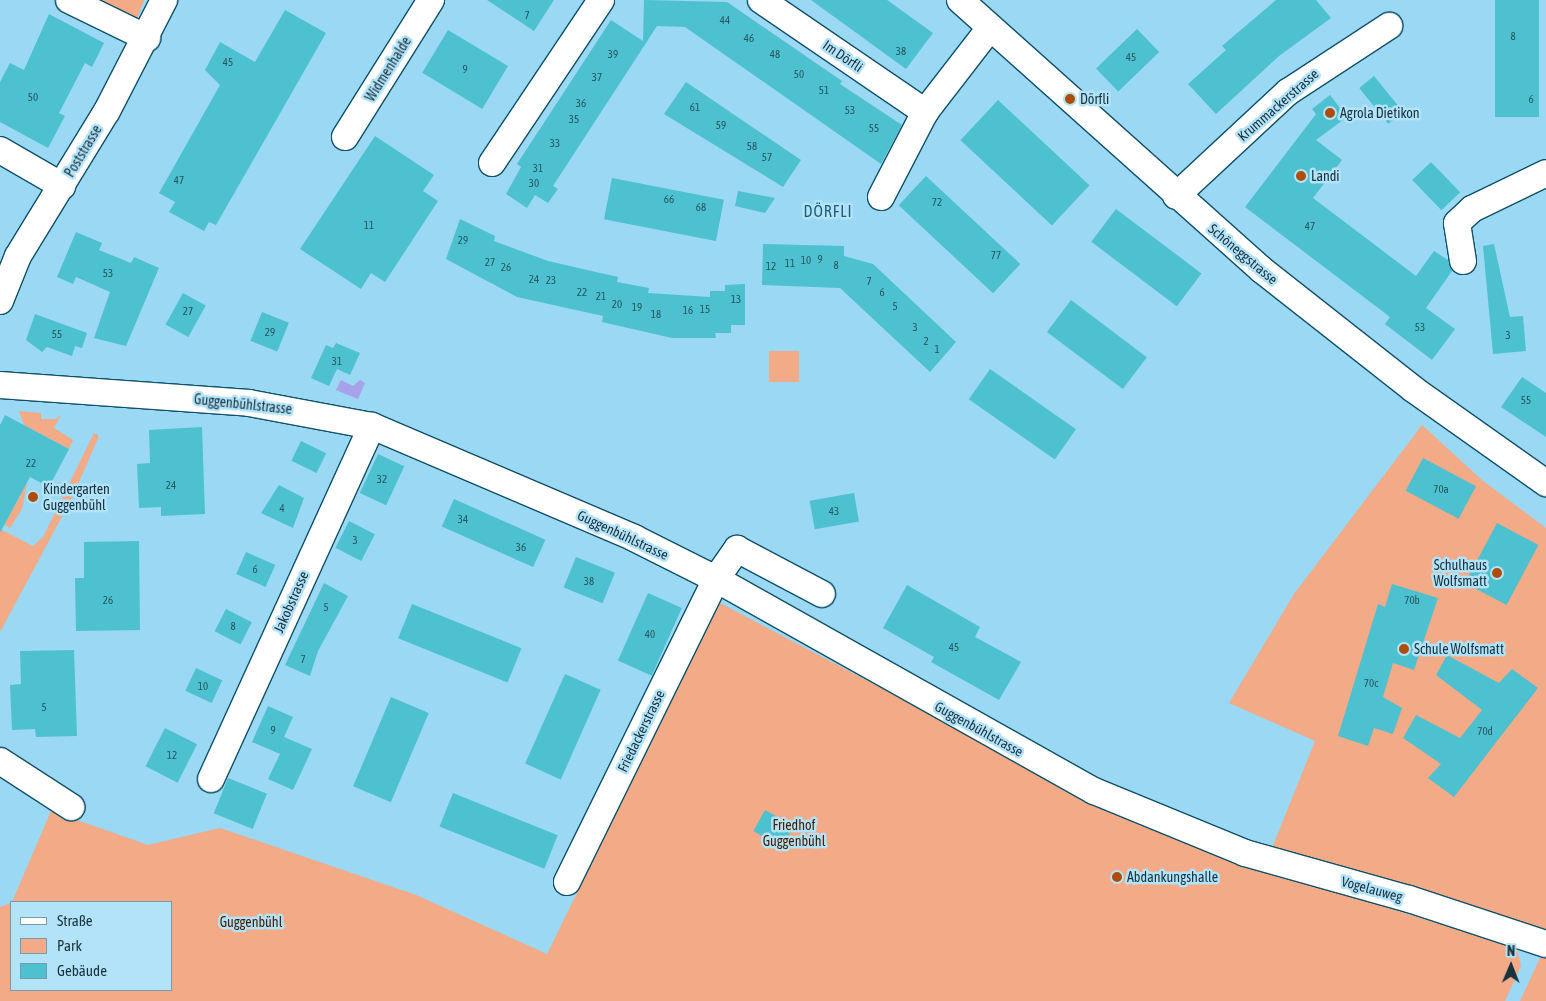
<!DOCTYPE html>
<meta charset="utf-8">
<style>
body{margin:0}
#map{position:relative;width:1546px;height:1001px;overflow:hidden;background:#9ad8f3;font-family:"Asap Condensed",sans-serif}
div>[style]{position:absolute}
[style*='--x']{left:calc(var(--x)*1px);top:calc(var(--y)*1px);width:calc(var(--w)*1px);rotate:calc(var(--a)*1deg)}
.green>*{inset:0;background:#f2aa87;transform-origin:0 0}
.water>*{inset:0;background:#a7a2ea}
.building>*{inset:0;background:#4ec1d0;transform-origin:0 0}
.roads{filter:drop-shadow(1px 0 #0e5169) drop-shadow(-1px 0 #0e5169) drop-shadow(0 1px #0e5169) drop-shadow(0 -1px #0e5169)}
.minor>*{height:26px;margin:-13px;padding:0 13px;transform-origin:13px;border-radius:13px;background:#fff}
.dots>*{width:14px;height:14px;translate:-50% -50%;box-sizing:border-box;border:2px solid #b2e3f9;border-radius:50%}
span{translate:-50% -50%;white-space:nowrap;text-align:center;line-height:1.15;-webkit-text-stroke:5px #b2e3f9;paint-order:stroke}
.number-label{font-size:11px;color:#265661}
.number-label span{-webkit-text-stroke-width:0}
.street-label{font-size:14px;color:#18323c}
.poi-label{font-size:14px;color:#18323c}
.left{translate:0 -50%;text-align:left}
.right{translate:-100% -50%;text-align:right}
.park-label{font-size:14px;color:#491b00}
.quarter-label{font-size:16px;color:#1e5d75;letter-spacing:1px}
.legend{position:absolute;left:10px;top:901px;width:162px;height:90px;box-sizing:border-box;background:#b2e3f9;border:1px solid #749cad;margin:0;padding:6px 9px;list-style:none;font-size:15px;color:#18323c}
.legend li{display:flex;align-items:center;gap:10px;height:25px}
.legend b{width:25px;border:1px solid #749cad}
.north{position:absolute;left:1486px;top:941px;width:50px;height:50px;-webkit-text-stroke:4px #b2e3f9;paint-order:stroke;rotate:1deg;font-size:14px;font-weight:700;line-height:20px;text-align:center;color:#18323c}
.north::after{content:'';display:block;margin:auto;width:18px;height:22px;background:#18323c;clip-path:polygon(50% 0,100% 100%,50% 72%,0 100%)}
</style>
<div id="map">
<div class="green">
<div style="clip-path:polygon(87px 0,144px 0,133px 29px)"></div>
<div style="left:799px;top:351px;width:31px;height:30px;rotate:90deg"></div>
<div style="clip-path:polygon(19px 411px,41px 413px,41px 419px,56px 419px,61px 415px,54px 428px,73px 440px,69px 449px,24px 425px)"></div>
<div style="clip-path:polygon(1422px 425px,1483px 481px,1546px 528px,1546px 936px,1272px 848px,1315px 741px,1229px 703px,1294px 594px)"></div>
<div style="clip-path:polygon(94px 433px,99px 436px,73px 496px,0 632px,0 529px,33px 546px,43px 537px)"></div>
<div style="clip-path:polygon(27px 483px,22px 509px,10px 528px,0 522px,0 509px,10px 514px)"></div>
<div style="clip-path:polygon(720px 603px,1107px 807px,1208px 852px,1517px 948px,1521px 966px,1505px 1001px,0 1001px,0 907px,11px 903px,11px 990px,171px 990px,171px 902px,12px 902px,51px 811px,148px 845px,220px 828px,416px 895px,547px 954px)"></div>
<div style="clip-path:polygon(1546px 945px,1546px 1001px,1520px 1001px)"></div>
</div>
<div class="water">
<div style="clip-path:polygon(341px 380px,353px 386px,360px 380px,365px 383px,358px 399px,336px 390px)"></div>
</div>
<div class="building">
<div style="clip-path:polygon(487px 0,554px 0,534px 31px)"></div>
<div style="clip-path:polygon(644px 0,727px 2px,842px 81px,840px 84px,902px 125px,881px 164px,685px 27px,657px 26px,553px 186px,558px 189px,548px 203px,535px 195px,527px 208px,506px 194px,521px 167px,517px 164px,611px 20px,643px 41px)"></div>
<div style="clip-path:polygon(811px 0,887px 0,933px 33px,906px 69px)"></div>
<div style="clip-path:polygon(1276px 0,1316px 0,1331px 18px,1279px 56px,1216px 114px,1188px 84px,1226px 50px,1222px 46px)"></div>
<div style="left:1495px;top:0;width:44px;height:117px"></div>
<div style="clip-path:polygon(285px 10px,326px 33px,216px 225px,209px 222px,204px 231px,169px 212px,175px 202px,159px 193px,220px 85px,205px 70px,220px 42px,255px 62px)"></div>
<div style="clip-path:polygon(49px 14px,104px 43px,92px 67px,85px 63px,59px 113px,65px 116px,48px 148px,0 122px,0 82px,10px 63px,24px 70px)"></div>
<div style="left:1137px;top:29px;width:32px;height:57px;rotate:46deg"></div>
<div style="left:448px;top:30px;width:70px;height:50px;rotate:31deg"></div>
<div style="left:1374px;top:76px;width:46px;height:19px;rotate:51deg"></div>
<div style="clip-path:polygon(686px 82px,801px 160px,783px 187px,664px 114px)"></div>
<div style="clip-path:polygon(1330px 95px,1347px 117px,1316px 140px,1342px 160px,1313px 198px,1416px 276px,1434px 251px,1448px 260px,1452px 271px,1426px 308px,1455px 329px,1432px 360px,1385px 324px,1390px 317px,1245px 207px,1316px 114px,1312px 109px)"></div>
<div style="left:998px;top:100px;width:125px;height:55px;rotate:43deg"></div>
<div style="clip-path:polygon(375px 136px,434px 175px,423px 191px,438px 201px,385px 282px,371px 273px,361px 289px,300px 249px)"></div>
<div style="left:1431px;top:162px;width:42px;height:26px;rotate:46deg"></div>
<div style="left:926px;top:176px;width:129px;height:40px;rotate:43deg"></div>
<div style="left:612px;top:178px;width:114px;height:42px;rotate:11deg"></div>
<div style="clip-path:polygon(738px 191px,775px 198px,765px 213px,735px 206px)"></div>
<div style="left:1116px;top:209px;width:107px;height:41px;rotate:37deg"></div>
<div style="clip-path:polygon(460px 219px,495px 236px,494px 241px,548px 261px,618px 277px,617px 282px,649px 288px,648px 293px,710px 297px,710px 291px,725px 291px,725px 285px,745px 284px,745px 325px,731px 325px,731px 333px,715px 333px,716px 338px,672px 338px,602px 322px,603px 316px,517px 297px,446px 259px)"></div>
<div style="clip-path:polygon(76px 232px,102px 243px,99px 250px,131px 263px,134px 257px,159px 268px,126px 346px,94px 338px,110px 292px,76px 277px,73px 284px,57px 277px)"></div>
<div style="clip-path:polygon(763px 244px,844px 246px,844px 256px,873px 264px,956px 342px,930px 372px,840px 288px,762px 285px)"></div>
<div style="clip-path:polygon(1494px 244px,1510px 317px,1523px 316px,1526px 351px,1493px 354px,1483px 246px)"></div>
<div style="left:183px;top:293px;width:26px;height:36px;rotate:29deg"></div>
<div style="left:1071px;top:300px;width:95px;height:40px;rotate:37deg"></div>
<div style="left:262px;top:312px;width:29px;height:31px;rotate:22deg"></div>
<div style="clip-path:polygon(35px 314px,87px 333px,82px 348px,75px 346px,72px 356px,47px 347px,42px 352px,26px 340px)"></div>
<div style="clip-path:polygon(336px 343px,360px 353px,350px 375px,337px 369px,329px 386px,311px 378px,326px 345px,333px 348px)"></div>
<div style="left:990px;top:369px;width:105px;height:37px;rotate:35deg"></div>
<div style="clip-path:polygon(1522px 377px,1546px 393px,1546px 437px,1501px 407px)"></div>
<div style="clip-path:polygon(5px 415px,69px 449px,49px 487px,30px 477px,0 533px,0 425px)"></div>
<div style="clip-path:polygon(202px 427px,205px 514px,161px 516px,161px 507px,139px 508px,137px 464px,150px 463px,149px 430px)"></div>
<div style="left:301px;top:441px;width:28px;height:22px;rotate:26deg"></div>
<div style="left:378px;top:454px;width:29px;height:43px;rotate:25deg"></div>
<div style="left:1423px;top:458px;width:60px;height:37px;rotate:28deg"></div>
<div style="clip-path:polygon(279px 485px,304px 498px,293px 528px,261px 513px)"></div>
<div style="left:854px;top:493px;width:29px;height:45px;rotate:80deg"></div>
<div style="left:454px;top:499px;width:100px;height:30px;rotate:24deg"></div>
<div style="left:349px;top:521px;width:29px;height:30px;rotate:27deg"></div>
<div style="left:1497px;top:523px;width:47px;height:68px;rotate:28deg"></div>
<div style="clip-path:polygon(139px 541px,140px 630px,76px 631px,75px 578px,84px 578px,84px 542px)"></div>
<div style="left:246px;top:552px;width:32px;height:24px;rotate:24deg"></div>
<div style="left:576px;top:557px;width:42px;height:33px;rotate:22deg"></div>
<div style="clip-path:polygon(324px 583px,348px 596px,318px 651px,310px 676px,285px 665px)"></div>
<div style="clip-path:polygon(1392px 584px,1438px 598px,1414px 670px,1393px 663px,1383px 697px,1402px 708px,1393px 734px,1374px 728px,1368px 746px,1338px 736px,1378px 604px,1385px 607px)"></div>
<div style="clip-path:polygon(907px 585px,980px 627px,975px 637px,1021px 662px,999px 700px,931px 662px,934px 657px,883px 628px)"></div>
<div style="left:648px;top:593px;width:37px;height:74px;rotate:24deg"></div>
<div style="left:412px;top:604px;width:118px;height:37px;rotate:22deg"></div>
<div style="left:226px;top:609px;width:29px;height:25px;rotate:27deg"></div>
<div style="clip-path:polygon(74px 650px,77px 736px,36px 737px,35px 729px,12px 730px,10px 685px,21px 684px,20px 651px)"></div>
<div style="clip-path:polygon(1447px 655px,1499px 683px,1512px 669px,1538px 688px,1454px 797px,1428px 778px,1441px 764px,1403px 738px,1416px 715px,1460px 738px,1482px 710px,1436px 675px)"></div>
<div style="left:196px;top:668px;width:29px;height:25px;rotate:25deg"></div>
<div style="left:565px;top:674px;width:39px;height:98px;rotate:24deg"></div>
<div style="left:391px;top:697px;width:41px;height:97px;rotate:23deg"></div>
<div style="clip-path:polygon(268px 706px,293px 717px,284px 737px,312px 749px,293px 790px,268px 779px,280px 754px,252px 742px)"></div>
<div style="left:165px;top:728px;width:36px;height:43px;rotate:27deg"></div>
<div style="left:228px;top:778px;width:42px;height:38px;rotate:22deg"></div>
<div style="left:453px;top:793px;width:113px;height:36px;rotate:22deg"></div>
<div style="left:765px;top:810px;width:33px;height:24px;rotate:29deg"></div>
</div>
<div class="roads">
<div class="minor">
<div style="--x:69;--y:0;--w:87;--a:26"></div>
<div style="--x:761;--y:0;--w:199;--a:34.3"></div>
<div style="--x:960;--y:0;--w:405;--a:41.8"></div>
<div style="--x:1262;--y:270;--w:192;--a:38.2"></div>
<div style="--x:1413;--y:389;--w:163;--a:35.3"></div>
<div style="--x:345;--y:137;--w:162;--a:-57.9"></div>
<div style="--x:0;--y:150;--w:72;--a:30.1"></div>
<div style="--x:492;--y:163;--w:196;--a:-56.2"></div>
<div style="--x:1176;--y:196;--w:153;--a:-42.9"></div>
<div style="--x:1288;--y:92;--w:121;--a:-33.2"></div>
<div style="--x:881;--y:197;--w:96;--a:-62.6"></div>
<div style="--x:925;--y:112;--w:106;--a:-52.3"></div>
<div style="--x:1463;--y:261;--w:38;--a:-99"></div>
<div style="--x:1457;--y:223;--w:21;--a:-43"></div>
<div style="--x:1472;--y:209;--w:82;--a:-25.9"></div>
<div style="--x:0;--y:301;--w:48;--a:-68.2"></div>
<div style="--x:18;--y:256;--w:170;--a:-58.5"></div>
<div style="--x:107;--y:111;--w:125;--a:-62.8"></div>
<div style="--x:0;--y:385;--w:250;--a:4.1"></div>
<div style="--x:249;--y:403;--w:125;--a:10.6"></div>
<div style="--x:372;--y:426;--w:285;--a:23.1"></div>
<div style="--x:634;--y:538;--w:92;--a:26.6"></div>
<div style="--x:716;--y:579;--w:433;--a:29.3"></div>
<div style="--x:1094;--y:791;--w:163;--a:22.3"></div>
<div style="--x:1245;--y:853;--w:170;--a:15.7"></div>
<div style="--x:1409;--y:899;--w:144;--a:18.2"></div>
<div style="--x:0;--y:761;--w:85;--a:32.9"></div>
<div style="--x:211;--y:779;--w:388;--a:-65.5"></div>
<div style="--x:567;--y:882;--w:338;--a:-63.8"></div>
<div style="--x:716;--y:579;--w:37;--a:-55"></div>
<div style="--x:737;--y:549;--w:96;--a:27.9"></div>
</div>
</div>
<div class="dots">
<div style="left:1070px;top:99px;background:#ae4d0a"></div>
<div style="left:1330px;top:113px;background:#ae4d0a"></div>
<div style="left:1301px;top:176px;background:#ae4d0a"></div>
<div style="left:33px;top:497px;background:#ae4d0a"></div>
<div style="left:1497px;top:573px;background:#ae4d0a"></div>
<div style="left:1404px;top:649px;background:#ae4d0a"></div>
<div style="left:1117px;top:877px;background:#ae4d0a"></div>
</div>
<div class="number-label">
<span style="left:527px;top:15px">7</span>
<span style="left:725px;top:20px">44</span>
<span style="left:1513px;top:36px">8</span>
<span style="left:749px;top:38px">46</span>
<span style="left:901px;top:51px">38</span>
<span style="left:613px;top:54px">39</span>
<span style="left:775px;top:54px">48</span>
<span style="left:1131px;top:57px">45</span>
<span style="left:228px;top:62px">45</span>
<span style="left:465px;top:69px">9</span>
<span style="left:799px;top:74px">50</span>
<span style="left:597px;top:77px">37</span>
<span style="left:824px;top:90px">51</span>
<span style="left:33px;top:97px">50</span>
<span style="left:1531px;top:99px">6</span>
<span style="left:581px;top:103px">36</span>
<span style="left:695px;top:107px">61</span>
<span style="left:850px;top:110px">53</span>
<span style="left:574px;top:119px">35</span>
<span style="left:721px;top:125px">59</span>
<span style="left:874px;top:128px">55</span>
<span style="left:555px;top:143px">33</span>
<span style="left:752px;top:146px">58</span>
<span style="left:767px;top:157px">57</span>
<span style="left:538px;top:168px">31</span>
<span style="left:179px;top:180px">47</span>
<span style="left:534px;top:183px">30</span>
<span style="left:669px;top:199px">66</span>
<span style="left:937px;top:202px">72</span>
<span style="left:701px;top:207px">68</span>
<span style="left:369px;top:225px">11</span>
<span style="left:1310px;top:226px">47</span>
<span style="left:463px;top:240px">29</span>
<span style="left:996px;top:255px">77</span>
<span style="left:820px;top:259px">9</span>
<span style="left:806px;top:260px">10</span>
<span style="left:490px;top:262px">27</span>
<span style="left:790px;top:263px">11</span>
<span style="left:836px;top:265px">8</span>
<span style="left:771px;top:266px">12</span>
<span style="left:506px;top:267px">26</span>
<span style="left:108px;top:273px">53</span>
<span style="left:534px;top:279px">24</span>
<span style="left:551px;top:280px">23</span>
<span style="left:869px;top:281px">7</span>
<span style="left:582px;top:292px">22</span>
<span style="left:882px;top:292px">6</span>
<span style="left:601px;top:296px">21</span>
<span style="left:736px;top:299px">13</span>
<span style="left:617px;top:304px">20</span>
<span style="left:895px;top:306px">5</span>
<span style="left:637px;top:307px">19</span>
<span style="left:705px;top:309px">15</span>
<span style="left:688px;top:310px">16</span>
<span style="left:188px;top:311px">27</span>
<span style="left:656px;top:314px">18</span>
<span style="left:915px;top:327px">3</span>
<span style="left:1420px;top:327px">53</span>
<span style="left:270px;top:332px">29</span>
<span style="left:57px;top:334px">55</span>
<span style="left:1508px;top:335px">3</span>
<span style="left:926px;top:341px">2</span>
<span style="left:937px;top:349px">1</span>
<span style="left:337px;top:361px">31</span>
<span style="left:1526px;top:400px">55</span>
<span style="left:31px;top:463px">22</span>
<span style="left:382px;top:479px">32</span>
<span style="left:171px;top:485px">24</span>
<span style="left:1441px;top:489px">70a</span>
<span style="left:282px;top:508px">4</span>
<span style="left:834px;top:511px">43</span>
<span style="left:463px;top:519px">34</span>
<span style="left:355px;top:540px">3</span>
<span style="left:521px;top:547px">36</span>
<span style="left:255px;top:569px">6</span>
<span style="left:589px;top:581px">38</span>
<span style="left:108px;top:600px">26</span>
<span style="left:1412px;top:600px">70b</span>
<span style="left:326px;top:607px">5</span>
<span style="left:233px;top:626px">8</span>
<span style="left:650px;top:634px">40</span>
<span style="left:954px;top:647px">45</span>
<span style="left:303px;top:659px">7</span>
<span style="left:1371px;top:683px">70c</span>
<span style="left:203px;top:686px">10</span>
<span style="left:44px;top:707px">5</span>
<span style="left:273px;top:730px">9</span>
<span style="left:1485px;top:731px">70d</span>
<span style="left:172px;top:755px">12</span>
</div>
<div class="street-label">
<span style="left:843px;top:56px;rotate:34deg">Im Dörfli</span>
<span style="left:388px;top:69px;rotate:-58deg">Widmenhalde</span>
<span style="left:1278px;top:105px;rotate:-41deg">Krummackerstrasse</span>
<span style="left:83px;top:151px;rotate:-59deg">Poststrasse</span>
<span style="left:1243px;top:254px;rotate:40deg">Schöneggstrasse</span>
<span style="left:243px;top:404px;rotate:6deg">Guggenbühlstrasse</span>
<span style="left:623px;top:535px;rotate:25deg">Guggenbühlstrasse</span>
<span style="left:291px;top:602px;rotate:-66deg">Jakobstrasse</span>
<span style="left:979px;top:729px;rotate:29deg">Guggenbühlstrasse</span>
<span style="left:641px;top:731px;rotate:-64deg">Friedackerstrasse</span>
<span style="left:1372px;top:889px;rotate:15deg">Vogelauweg</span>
</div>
<div class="poi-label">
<span class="left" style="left:1080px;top:99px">Dörfli</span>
<span class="left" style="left:1340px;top:113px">Agrola Dietikon</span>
<span class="left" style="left:1311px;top:176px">Landi</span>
<span class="left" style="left:43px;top:497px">Kindergarten<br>Guggenbühl</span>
<span class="right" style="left:1487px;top:573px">Schulhaus<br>Wolfsmatt</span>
<span class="left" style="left:1414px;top:649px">Schule Wolfsmatt</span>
<span class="left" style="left:1127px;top:877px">Abdankungshalle</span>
</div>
<div class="park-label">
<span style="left:794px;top:833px">Friedhof<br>Guggenbühl</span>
<span style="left:251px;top:922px">Guggenbühl</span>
</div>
<div class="quarter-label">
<span style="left:828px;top:211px">DÖRFLI</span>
</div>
<ul class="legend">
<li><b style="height:6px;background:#fff"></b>Straße</li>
<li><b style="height:14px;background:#f2aa87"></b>Park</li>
<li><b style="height:14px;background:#4ec1d0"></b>Gebäude</li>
</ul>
<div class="north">N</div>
</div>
